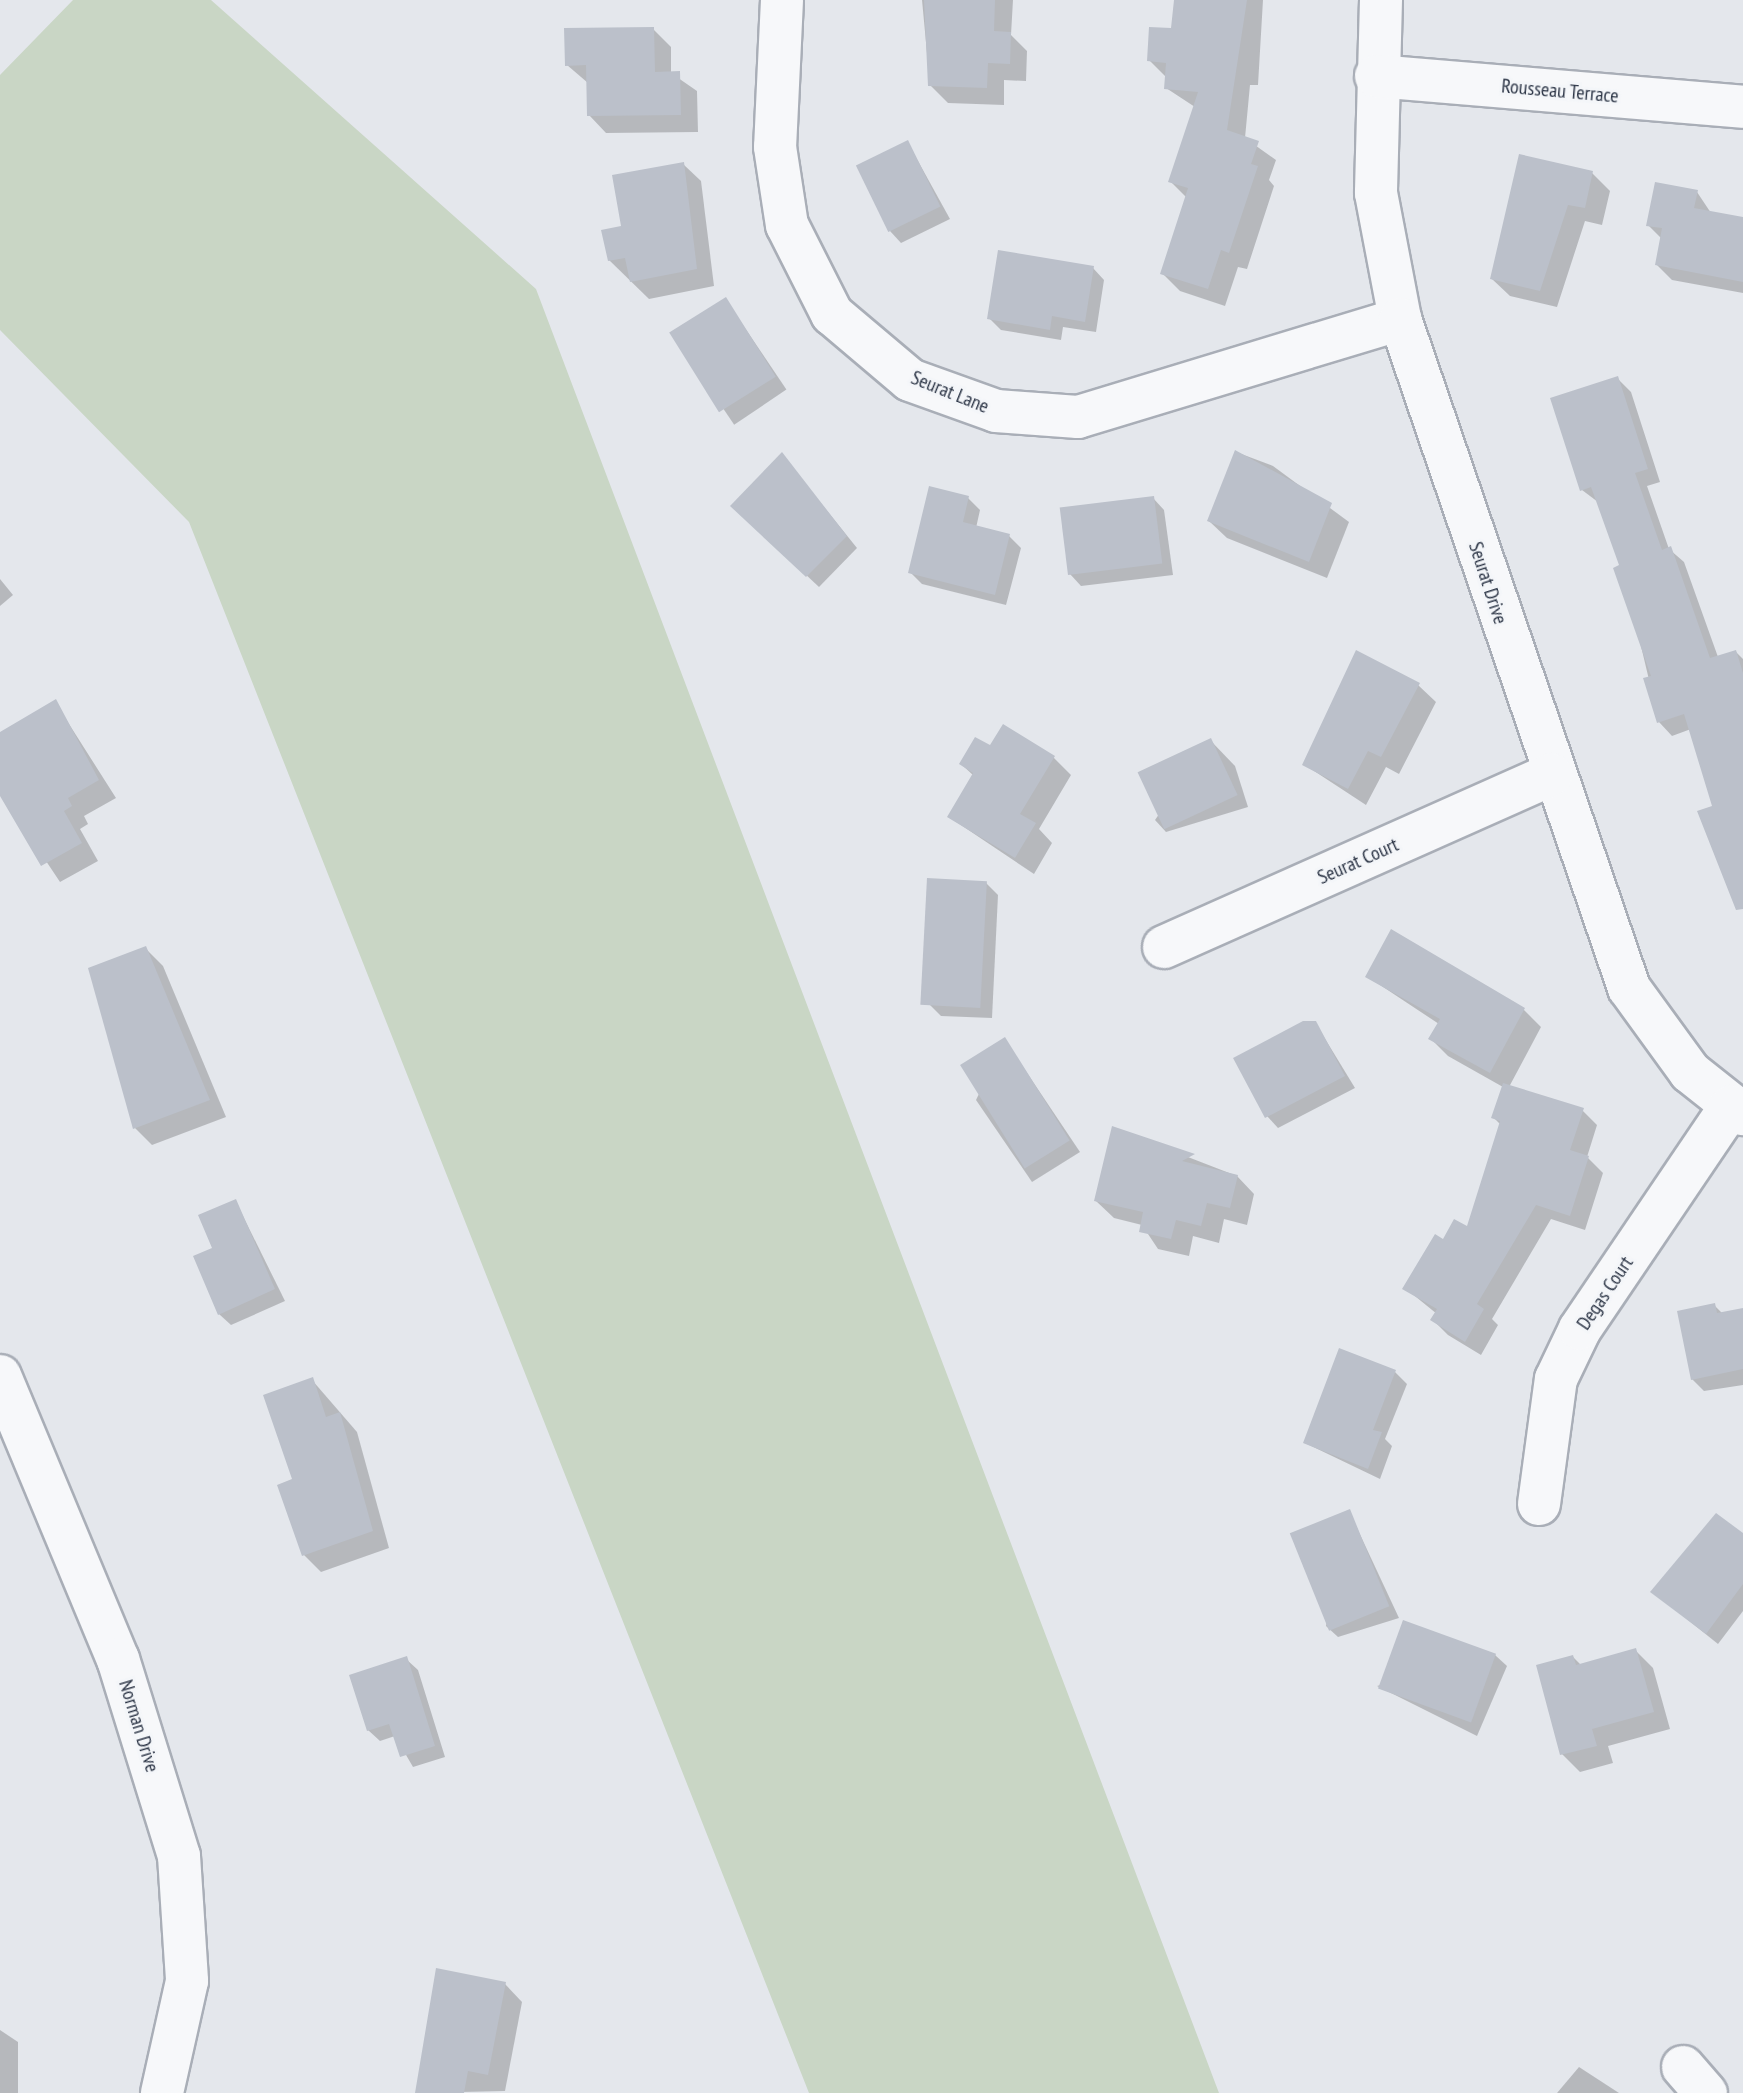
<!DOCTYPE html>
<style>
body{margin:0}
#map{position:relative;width:1743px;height:2093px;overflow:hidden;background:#e4e7ec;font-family:"PT Sans Narrow",sans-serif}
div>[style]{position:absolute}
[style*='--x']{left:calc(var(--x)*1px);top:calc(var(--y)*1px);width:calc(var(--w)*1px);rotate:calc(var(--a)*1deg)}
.green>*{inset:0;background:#c9d6c5}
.shadow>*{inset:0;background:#0003;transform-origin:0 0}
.building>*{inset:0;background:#bbc0ca;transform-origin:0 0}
.roads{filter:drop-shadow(2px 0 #a9aeb7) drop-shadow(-2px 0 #a9aeb7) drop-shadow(0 2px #a9aeb7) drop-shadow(0 -2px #a9aeb7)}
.street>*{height:42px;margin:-21px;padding:0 21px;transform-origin:21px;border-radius:21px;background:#f7f8fa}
span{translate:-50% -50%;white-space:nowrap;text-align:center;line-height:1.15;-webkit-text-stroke:6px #f4f6f9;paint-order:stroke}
.street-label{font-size:20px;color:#2b3445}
</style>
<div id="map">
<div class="green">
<div style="clip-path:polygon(73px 0,211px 0,536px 289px,1219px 2093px,809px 2093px,189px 522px,0 330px,0 75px)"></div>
</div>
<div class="shadow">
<div style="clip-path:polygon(922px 0,1013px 0,1011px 35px,1027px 51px,1026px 81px,1004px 80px,1004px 105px,948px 103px,930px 85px)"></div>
<div style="clip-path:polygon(1176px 0,1263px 0,1258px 85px,1250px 85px,1245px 138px,1276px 160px,1269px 180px,1274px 186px,1247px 269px,1238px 267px,1225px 306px,1180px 291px,1162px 273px,1187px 198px,1170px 181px,1195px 107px,1166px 88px,1167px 78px,1149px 60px,1173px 30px)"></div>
<div style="clip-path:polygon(653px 29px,671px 47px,671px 73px,697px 91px,698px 132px,606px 133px,589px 115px,588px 83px,567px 65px)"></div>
<div style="clip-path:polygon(908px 143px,950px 219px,901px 243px,890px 231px)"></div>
<div style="clip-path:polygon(683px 164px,701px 181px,714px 286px,649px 299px,609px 260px,623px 227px)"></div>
<div style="clip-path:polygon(1592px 173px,1610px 191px,1602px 225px,1585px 221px,1557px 307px,1510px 296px,1492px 279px)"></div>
<div style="clip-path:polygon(1697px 192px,1711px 213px,1743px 219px,1743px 293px,1672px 280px,1657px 265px,1662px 239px,1648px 225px)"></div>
<div style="clip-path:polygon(1093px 268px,1104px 280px,1096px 332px,1063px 327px,1061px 340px,1001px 330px,989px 318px)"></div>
<div style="left:726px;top:300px;width:108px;height:63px;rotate:56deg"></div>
<div style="clip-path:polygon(1617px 378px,1631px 392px,1660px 482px,1647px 486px,1669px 549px,1684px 562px,1718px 657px,1736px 652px,1743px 659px,1743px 908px,1691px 729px,1672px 736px,1659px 722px,1622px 566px,1598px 502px,1582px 490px)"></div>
<div style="clip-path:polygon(1236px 452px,1273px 466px,1349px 522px,1327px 578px,1227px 538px,1209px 521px)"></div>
<div style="clip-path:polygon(782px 455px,857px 548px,819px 587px,744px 517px)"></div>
<div style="clip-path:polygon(968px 498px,980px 510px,976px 528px,1009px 536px,1021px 548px,1006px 605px,922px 584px,910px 572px)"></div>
<div style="clip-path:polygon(1153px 498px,1164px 510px,1173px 575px,1081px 586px,1070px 574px)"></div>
<div style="clip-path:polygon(0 579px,13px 595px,0 606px)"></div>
<div style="clip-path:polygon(1418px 685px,1436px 702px,1399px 774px,1386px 767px,1366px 805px,1305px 765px)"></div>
<div style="clip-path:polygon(55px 702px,116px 798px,84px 816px,88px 824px,80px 829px,98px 861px,60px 882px,0 792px,0 734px)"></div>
<div style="clip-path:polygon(1210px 740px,1235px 766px,1248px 807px,1166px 832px,1155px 820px)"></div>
<div style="clip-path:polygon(1054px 758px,1071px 775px,1039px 829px,1052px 843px,1034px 874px,949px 817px,974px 776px,961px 764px)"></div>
<div style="clip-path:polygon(928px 880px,986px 883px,998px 895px,992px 1018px,941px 1016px,929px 1004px)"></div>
<div style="clip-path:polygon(146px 949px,163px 966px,226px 1117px,152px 1145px,135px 1128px)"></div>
<div style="clip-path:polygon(1368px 977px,1524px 1010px,1541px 1027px,1509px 1087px,1582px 1110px,1597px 1125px,1587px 1157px,1603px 1173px,1585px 1230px,1551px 1219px,1492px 1319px,1498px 1325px,1481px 1355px,1448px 1335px,1433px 1320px,1437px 1314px,1405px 1288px,1443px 1241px,1468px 1229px,1501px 1125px,1494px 1118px,1503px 1087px,1448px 1056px,1431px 1039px,1439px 1024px)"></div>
<div style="clip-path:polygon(1316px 1024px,1355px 1088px,1278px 1128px,1267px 1116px)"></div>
<div style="clip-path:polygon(1005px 1040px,1080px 1152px,1032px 1182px,976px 1100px)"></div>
<div style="clip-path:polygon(1113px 1128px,1237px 1176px,1254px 1194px,1247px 1225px,1224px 1219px,1219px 1243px,1193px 1236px,1189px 1256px,1158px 1249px,1142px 1225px,1114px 1218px,1096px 1201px)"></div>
<div style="clip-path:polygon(236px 1202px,285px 1301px,231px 1325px,219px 1314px)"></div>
<div style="clip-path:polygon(1714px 1305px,1723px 1314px,1743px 1310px,1743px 1385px,1704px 1391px,1692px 1379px)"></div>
<div style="clip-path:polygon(1395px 1372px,1407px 1384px,1385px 1439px,1392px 1446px,1380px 1479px,1305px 1443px)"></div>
<div style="clip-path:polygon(312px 1380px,357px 1432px,389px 1548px,321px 1572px,304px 1555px,294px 1480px)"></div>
<div style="clip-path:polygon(1349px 1511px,1399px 1618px,1338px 1637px,1326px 1626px)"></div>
<div style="clip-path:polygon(1743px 1535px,1743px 1611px,1718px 1644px,1653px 1592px)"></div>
<div style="clip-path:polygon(1635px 1650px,1653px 1668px,1670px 1729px,1608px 1746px,1613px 1763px,1580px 1772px,1562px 1754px,1573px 1657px,1581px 1665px)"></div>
<div style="clip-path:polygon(1495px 1655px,1507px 1666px,1477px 1736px,1377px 1686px)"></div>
<div style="clip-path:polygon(406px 1659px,418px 1670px,445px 1757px,413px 1767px,395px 1736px,380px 1741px,368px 1730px)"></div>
<div style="clip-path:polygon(505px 1984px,522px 2002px,505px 2091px,417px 2093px)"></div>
<div style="clip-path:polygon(0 2030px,18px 2042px,18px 2093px,0 2093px)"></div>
<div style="clip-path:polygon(1579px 2067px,1619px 2093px,1557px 2093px)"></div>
</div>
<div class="building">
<div style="clip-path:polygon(924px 0,995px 0,994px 31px,1011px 32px,1010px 64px,988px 63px,987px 88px,928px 86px)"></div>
<div style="clip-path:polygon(1174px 0,1247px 0,1227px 130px,1259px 141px,1251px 164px,1258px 166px,1229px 253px,1221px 250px,1208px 289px,1160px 274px,1188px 188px,1168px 182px,1198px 92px,1164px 89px,1166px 63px,1147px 61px,1149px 27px,1171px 28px)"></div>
<div style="clip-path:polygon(654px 27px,655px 72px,680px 71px,681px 115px,587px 116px,586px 65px,565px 66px,564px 28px)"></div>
<div style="left:908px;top:140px;width:74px;height:58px;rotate:64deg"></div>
<div style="clip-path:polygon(1519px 154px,1593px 171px,1585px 208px,1568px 205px,1540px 291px,1490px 279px)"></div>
<div style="clip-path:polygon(684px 162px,697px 269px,630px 282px,625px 258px,608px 261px,601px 230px,621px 226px,612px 175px)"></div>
<div style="clip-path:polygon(1655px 182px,1698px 190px,1694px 208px,1743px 217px,1743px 282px,1655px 265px,1662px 228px,1646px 226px)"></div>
<div style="clip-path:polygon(998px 250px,1094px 266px,1085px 322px,1052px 316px,1050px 330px,987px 319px)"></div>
<div style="left:726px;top:297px;width:94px;height:67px;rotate:58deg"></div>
<div style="clip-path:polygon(1618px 376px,1648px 469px,1635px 473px,1662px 550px,1671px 546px,1710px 658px,1736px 650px,1743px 673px,1743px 909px,1736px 910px,1697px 811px,1712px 806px,1684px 714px,1657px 723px,1643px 678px,1651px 676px,1613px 568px,1619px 565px,1591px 487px,1580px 491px,1550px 398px)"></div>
<div style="clip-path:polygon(1235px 450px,1332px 503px,1309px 562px,1207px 521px)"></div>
<div style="clip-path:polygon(782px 452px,847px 536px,806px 577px,730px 506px)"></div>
<div style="clip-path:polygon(929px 486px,969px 496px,963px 522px,1010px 534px,995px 595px,908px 573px)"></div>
<div style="left:1154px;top:496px;width:68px;height:95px;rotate:83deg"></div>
<div style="clip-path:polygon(1356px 650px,1420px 683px,1381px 757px,1368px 751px,1348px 789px,1302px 765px)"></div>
<div style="clip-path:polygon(56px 699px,99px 780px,68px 798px,72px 806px,64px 811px,82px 843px,41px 866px,0 796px,0 732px)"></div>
<div style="clip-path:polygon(1003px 724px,1055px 756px,1020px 814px,1036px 823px,1015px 858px,947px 817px,973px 773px,959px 764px,975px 737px,990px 745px)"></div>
<div style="left:1211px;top:738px;width:63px;height:81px;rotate:65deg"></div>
<div style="left:927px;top:878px;width:60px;height:127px;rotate:3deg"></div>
<div style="clip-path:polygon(1391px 929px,1525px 1008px,1490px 1073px,1428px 1039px,1440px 1019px,1365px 977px)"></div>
<div style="clip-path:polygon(146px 946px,210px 1100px,133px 1129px,88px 968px)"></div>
<div style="clip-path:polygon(1303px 1021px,1316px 1021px,1345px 1076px,1265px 1118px,1233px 1058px)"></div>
<div style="left:1005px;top:1037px;width:122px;height:53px;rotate:58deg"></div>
<div style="clip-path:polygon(1503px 1083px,1584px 1108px,1570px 1150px,1589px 1156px,1570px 1216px,1536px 1205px,1477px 1304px,1484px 1309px,1465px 1342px,1430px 1320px,1437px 1309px,1402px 1289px,1435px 1234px,1443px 1239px,1454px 1219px,1467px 1226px,1500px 1121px,1491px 1118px)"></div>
<div style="clip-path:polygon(1112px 1126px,1195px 1154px,1182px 1161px,1238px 1175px,1230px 1208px,1207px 1203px,1201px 1226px,1176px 1220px,1171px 1239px,1139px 1232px,1143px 1212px,1094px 1201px)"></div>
<div style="clip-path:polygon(236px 1199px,275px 1289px,218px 1315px,193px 1256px,212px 1248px,198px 1215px)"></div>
<div style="clip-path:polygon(1715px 1303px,1717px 1313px,1743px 1308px,1743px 1369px,1691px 1380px,1677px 1311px)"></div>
<div style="clip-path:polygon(1339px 1348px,1396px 1370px,1373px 1430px,1382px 1432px,1368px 1469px,1303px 1443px)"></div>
<div style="clip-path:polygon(313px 1377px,326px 1417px,340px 1412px,373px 1531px,302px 1556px,277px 1485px,292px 1479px,263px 1395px)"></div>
<div style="left:1350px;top:1509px;width:105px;height:65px;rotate:68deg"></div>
<div style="clip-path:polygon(1716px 1513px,1743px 1533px,1743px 1584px,1706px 1634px,1650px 1592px)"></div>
<div style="left:1403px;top:1620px;width:99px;height:73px;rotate:20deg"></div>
<div style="clip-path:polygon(1636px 1648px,1654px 1712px,1592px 1729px,1597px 1746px,1560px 1755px,1536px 1665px,1573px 1655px,1576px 1665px)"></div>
<div style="clip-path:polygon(407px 1656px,435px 1746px,400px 1757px,389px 1724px,367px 1731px,349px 1675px)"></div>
<div style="clip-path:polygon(436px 1968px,506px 1982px,488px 2075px,468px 2071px,464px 2093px,415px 2093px)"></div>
</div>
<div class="roads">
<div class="street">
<div style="--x:782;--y:0;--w:147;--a:92.7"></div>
<div style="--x:775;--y:147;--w:79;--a:81.3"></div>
<div style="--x:787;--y:225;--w:100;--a:63.2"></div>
<div style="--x:832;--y:314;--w:102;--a:40.2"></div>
<div style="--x:910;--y:380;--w:91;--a:19.8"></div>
<div style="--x:996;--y:411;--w:82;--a:4.2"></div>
<div style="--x:1078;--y:417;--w:337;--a:-16.9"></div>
<div style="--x:1381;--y:0;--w:193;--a:91.5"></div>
<div style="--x:1376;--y:193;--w:128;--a:79.2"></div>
<div style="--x:1400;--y:319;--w:707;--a:71.1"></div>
<div style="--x:1629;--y:988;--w:104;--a:54"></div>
<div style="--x:1690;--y:1072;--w:68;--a:38.4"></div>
<div style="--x:1376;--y:76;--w:368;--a:4.8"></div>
<div style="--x:1164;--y:947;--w:424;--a:-24"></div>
<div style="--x:0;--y:1376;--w:307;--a:67.4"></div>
<div style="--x:118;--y:1659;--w:206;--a:72.8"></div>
<div style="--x:179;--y:1856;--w:125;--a:86.3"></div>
<div style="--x:187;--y:1981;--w:115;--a:102.6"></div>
<div style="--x:1539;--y:1504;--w:126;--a:-82.3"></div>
<div style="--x:1556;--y:1379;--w:55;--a:-64.4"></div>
<div style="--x:1580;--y:1329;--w:269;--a:-55.9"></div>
<div style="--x:1683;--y:2067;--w:35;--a:49"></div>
</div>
</div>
<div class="street-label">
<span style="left:1560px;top:91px;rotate:5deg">Rousseau Terrace</span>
<span style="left:950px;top:392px;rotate:22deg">Seurat Lane</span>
<span style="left:1488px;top:583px;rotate:72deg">Seurat Drive</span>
<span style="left:1358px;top:861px;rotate:-24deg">Seurat Court</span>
<span style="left:1605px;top:1293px;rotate:-56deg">Degas Court</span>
<span style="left:139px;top:1726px;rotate:73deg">Norman Drive</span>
</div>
</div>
